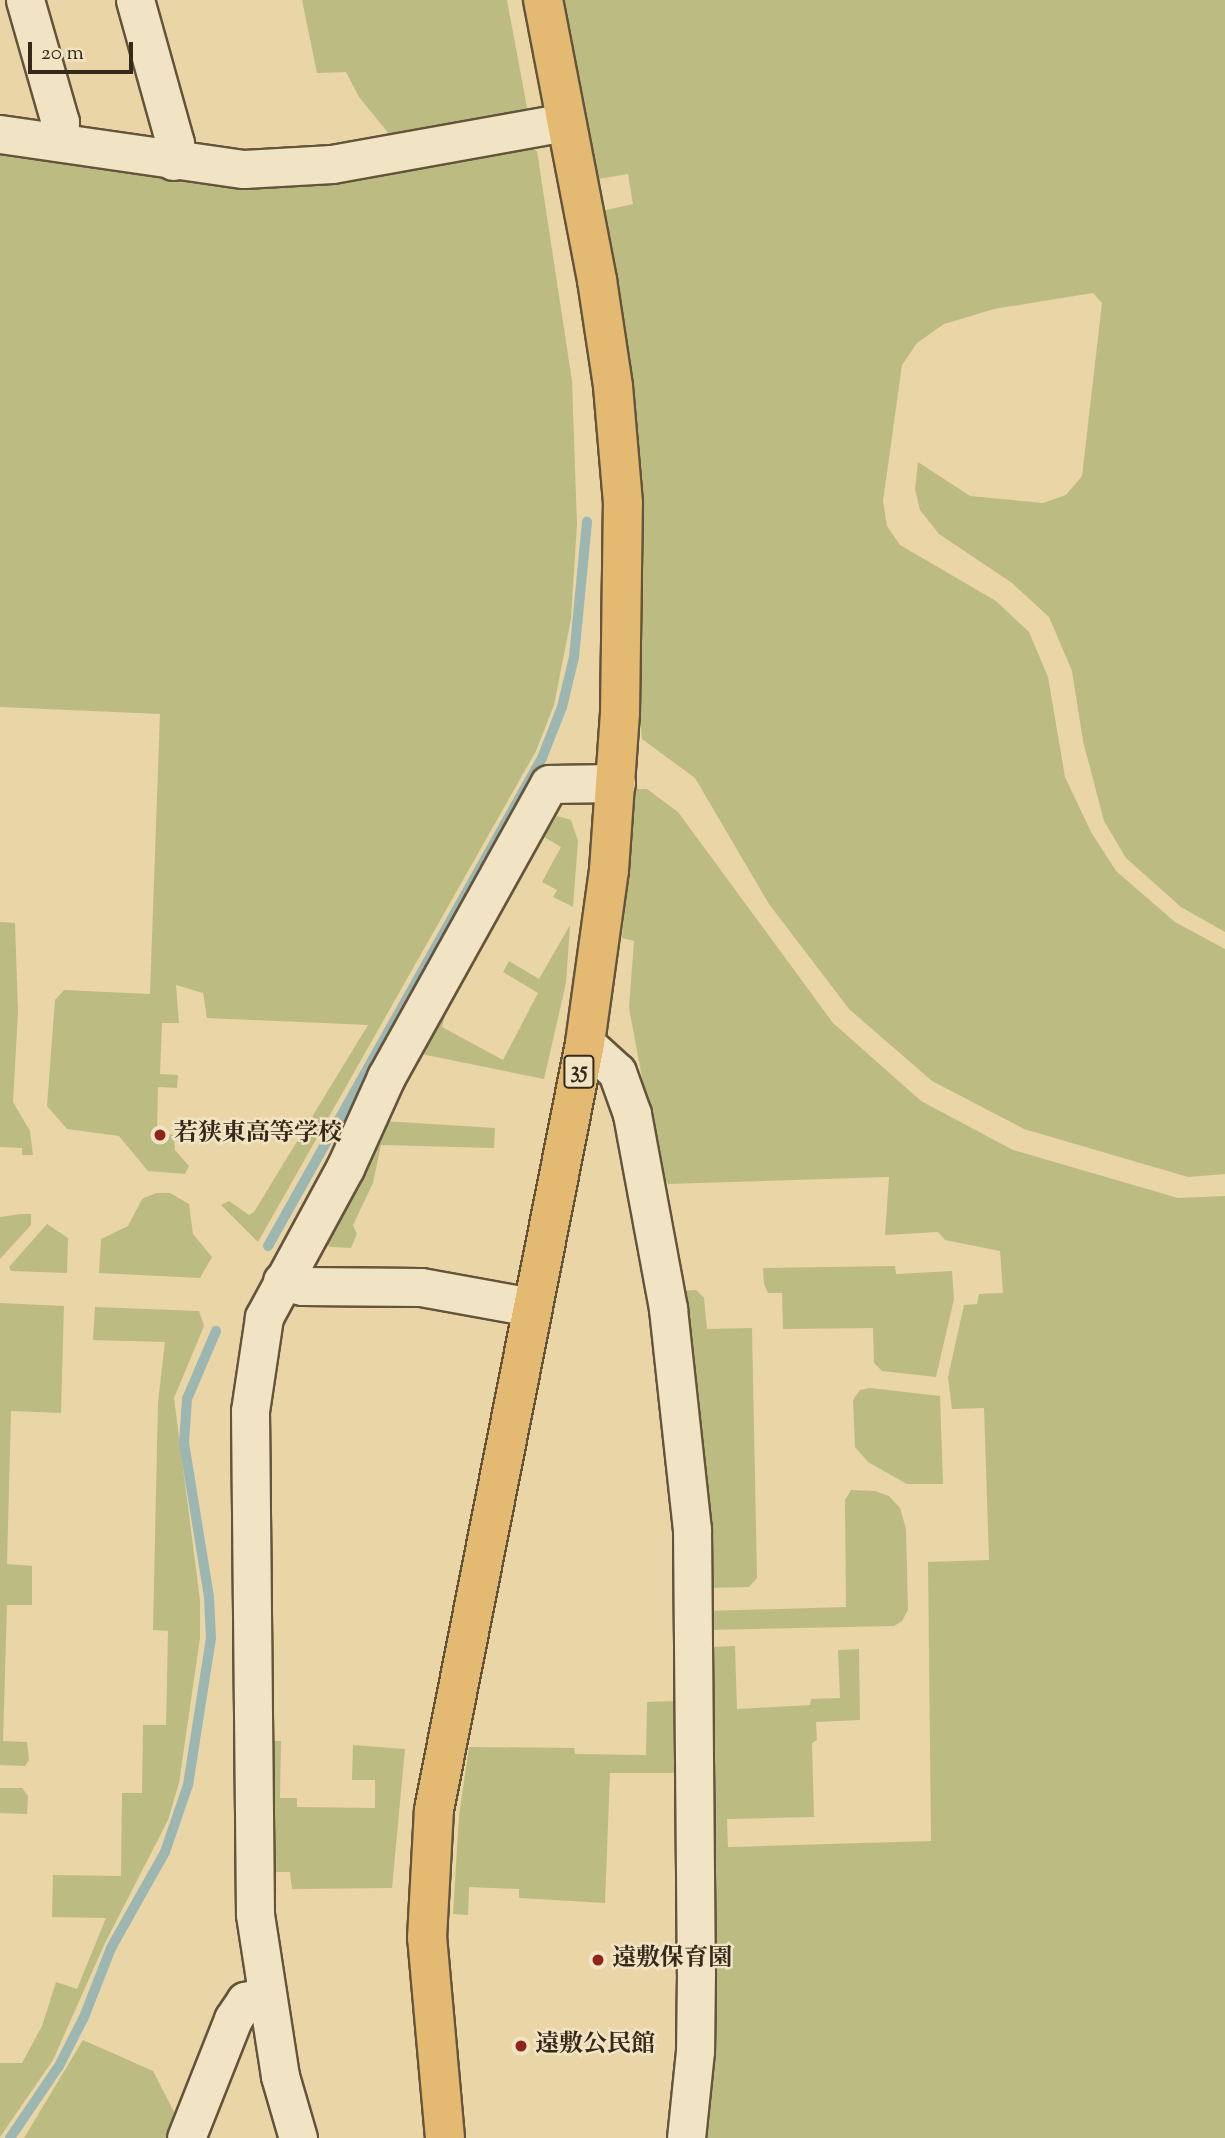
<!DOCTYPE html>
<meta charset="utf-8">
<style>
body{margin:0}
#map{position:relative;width:1225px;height:2138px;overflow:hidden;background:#e9d5a6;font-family:"Sorts Mill Goudy","Noto Serif JP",serif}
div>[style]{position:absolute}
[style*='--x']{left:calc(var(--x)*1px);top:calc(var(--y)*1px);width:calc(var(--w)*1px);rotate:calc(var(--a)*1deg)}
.green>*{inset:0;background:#bcbc82}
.stream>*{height:10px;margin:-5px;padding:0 5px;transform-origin:5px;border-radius:5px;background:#9cb6b2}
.roads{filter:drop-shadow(2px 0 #64543c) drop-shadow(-2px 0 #64543c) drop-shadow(0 2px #64543c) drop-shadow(0 -2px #64543c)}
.minor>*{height:37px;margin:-18.5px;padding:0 18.5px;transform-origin:18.5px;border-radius:18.5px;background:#f1e4c5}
.major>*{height:38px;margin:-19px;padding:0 19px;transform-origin:19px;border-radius:19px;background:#e4ba73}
.dots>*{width:19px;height:19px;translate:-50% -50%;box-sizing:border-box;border:4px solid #f1e4c5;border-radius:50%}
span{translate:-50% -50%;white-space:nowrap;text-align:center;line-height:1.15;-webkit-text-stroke:5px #f1e4c5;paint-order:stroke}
.shield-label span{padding:2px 5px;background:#f1e4c5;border:2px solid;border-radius:5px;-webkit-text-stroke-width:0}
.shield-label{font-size:23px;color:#372919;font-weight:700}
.poi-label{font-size:24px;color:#372919;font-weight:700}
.left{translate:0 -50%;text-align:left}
.scale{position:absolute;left:28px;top:42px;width:105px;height:32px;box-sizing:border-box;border:4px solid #372919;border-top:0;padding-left:9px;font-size:21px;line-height:24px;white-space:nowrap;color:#372919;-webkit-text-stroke:5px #f1e4c5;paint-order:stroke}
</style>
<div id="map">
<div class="green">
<div style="clip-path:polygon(302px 0,507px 0,528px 113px,390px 135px,359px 97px,346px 72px,317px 73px)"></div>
<div style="clip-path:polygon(558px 0,1225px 0,1225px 932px,1181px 907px,1126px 858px,1104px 821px,1083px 741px,1072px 671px,1049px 617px,1012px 583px,939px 534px,920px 510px,915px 489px,918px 462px,970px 496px,1043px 503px,1066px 495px,1082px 476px,1102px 303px,1093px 293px,994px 309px,944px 324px,917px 343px,902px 365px,883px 501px,887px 526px,900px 545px,996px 601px,1029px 632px,1048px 677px,1065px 777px,1091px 832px,1116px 871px,1175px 922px,1225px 949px,1225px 1174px,1188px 1177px,1024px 1129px,932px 1081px,849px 1009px,769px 904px,695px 778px,642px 739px,597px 212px,633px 204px,628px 174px,592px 180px)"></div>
<div style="clip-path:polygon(528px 146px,537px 151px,572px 381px,577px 524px,571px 619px,554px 705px,536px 751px,258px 1242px,221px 1205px,229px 1201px,249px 1215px,254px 1212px,368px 1025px,207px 1018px,203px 993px,176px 985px,179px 1023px,162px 1023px,160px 1074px,178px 1075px,177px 1088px,158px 1087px,157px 1133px,174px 1135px,175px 1150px,189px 1166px,185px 1174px,148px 1171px,119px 1136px,67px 1129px,47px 1106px,55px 1000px,64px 990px,150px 994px,160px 714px,0 707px,0 152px,241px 186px,319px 182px)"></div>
<div style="clip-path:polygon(636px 789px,647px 789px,678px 812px,833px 1023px,921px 1101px,1013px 1150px,1178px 1198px,1225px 1196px,1225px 2138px,707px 2138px,717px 1997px,707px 1647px,735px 1646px,737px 1709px,810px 1705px,811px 1699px,840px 1698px,838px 1650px,859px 1649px,860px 1720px,816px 1722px,817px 1740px,812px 1743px,814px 1817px,727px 1819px,728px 1847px,931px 1841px,928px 1562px,989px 1560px,984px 1408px,952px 1409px,948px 1377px,964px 1305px,977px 1304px,979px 1294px,1003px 1293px,1000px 1251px,945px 1240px,938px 1232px,885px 1235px,889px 1177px,668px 1184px,660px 1174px,629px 1008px,634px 941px,622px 938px)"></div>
<div style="clip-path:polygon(557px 816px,571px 820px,578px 841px,573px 907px,553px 897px,557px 890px,542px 882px,561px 847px,544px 837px)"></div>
<div style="clip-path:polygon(0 922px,15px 923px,18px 1012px,13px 1102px,30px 1131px,33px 1155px,22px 1155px,22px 1148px,0 1147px)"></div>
<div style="clip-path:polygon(570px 925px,566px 983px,544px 1079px,416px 1053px,443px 1005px,447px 1008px,442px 1027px,503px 1060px,538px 993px,503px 972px,509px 961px,539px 979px)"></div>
<div style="clip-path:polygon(383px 1121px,495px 1128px,494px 1148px,381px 1145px,373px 1183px,353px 1225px,357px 1234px,351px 1248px,331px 1247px,320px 1242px)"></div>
<div style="clip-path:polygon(156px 1193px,170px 1193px,189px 1204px,193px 1234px,212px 1257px,200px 1278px,99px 1273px,101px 1239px,128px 1226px,142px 1199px)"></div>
<div style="clip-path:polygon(21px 1214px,31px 1214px,31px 1225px,0 1259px,0 1217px)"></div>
<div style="clip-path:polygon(47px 1224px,68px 1238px,67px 1273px,11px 1271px,9px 1267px)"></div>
<div style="clip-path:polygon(895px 1266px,896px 1274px,952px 1271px,954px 1299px,936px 1377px,882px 1371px,874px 1363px,873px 1328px,783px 1329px,782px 1293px,768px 1293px,764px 1284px,763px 1268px)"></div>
<div style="clip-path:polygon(696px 1290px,704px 1298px,707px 1329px,752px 1328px,757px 1578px,749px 1587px,708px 1588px,679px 1291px)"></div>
<div style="clip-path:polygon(0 1303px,64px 1306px,61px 1413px,11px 1411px,7px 1564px,32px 1566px,32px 1605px,7px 1605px,3px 1741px,27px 1742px,29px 1760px,25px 1766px,0 1765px)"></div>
<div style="clip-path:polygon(95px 1307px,199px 1311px,204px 1326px,174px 1398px,200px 1600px,200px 1638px,179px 1783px,168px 1820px,105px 1943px,53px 2060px,0 2137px,0 2063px,22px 2063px,42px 2026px,56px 1982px,77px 1989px,106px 1918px,52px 1917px,53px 1875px,121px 1876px,122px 1793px,142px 1793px,143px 1725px,166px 1725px,168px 1631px,153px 1630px,158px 1402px,165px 1342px,93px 1340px)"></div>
<div style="clip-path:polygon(870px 1388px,940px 1396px,943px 1484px,907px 1484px,868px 1462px,855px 1447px,853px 1400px,860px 1390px)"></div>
<div style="clip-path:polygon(851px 1490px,875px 1491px,889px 1496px,900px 1508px,906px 1529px,908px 1610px,902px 1621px,894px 1626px,706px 1630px,706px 1611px,846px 1607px,845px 1500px)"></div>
<div style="clip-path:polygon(676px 1701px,678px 1773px,610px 1773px,605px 1903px,519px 1898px,519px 1889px,469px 1887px,468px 1915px,453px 1914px,459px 1816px,469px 1747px,574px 1748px,575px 1754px,646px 1755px,647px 1702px)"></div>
<div style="clip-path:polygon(264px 1741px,281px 1741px,280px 1798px,297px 1798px,297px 1807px,375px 1808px,375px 1780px,352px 1780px,353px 1745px,405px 1749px,392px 1888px,292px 1889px,290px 1872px,263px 1872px)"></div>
<div style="clip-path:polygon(0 1788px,22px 1788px,28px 1796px,27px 1814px,0 1813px)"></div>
<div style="clip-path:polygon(83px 2040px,153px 2071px,174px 2112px,173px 2138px,24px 2138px)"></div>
</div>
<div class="stream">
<div style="--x:268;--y:1246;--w:560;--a:-60.69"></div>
<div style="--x:542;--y:758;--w:55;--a:-68.6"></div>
<div style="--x:562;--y:707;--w:51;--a:-76.5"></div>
<div style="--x:574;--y:657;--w:136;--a:-84.5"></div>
<div style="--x:10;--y:2138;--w:87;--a:-55.8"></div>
<div style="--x:59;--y:2066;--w:55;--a:-63"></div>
<div style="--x:84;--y:2017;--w:74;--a:-68.6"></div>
<div style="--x:111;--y:1948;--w:110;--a:-60.6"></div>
<div style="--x:165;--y:1852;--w:71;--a:-71.1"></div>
<div style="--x:188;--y:1785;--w:149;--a:-81.1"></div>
<div style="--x:211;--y:1638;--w:41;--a:-92.8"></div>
<div style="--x:209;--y:1597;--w:156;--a:-99.2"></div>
<div style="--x:184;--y:1443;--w:44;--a:-86.1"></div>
<div style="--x:187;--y:1399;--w:74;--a:-66.9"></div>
</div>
<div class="roads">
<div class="minor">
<div style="--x:25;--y:0;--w:127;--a:74"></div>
<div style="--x:60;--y:122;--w:20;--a:96"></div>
<div style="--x:135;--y:0;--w:148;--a:74.4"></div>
<div style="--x:175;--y:143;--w:18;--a:96"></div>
<div style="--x:0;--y:134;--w:246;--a:8.2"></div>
<div style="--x:244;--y:169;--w:88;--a:-3.3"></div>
<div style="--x:332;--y:164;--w:238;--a:-10.2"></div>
<div style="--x:585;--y:1043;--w:43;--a:42.2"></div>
<div style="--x:617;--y:1072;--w:45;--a:70.3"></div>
<div style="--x:632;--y:1114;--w:198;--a:79.5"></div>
<div style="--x:668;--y:1309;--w:221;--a:83.8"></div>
<div style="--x:692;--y:1529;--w:444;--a:89.5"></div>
<div style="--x:696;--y:1973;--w:78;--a:90.7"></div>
<div style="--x:695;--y:2051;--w:87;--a:95.9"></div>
<div style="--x:282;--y:1281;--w:21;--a:14"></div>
<div style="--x:302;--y:1286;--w:119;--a:0.5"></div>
<div style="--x:421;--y:1287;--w:112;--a:10.3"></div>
<div style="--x:186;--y:2138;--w:128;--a:-68.4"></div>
<div style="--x:233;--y:2019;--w:22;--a:-56"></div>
<div style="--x:245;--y:2001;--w:22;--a:-13"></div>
<div style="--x:298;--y:2138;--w:65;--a:-106.2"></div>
<div style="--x:280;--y:2076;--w:164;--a:-98.8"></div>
<div style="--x:255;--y:1914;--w:503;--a:-90.57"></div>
<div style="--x:250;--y:1411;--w:95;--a:-81.5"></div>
<div style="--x:264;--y:1317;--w:170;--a:-61.5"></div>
<div style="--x:345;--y:1168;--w:100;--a:-65.7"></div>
<div style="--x:386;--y:1077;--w:335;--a:-60.9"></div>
<div style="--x:549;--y:784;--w:67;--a:-0.9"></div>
</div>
<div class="major">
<div style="--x:445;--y:2138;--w:201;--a:-95.1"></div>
<div style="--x:427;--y:1938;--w:128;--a:-86.9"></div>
<div style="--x:434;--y:1810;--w:782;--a:-78.86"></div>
<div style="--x:585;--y:1043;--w:175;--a:-82.1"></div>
<div style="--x:609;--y:870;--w:157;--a:-86"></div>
<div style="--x:620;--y:713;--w:210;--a:-89.2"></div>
<div style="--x:623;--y:503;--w:117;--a:-94.9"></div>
<div style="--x:613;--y:386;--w:107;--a:-98.6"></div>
<div style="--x:597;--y:280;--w:285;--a:-100.9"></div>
</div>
</div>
<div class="dots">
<div style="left:160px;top:1135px;background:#8f2418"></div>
<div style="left:598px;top:1960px;background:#8f2418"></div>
<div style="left:521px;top:2046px;background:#8f2418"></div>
</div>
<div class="shield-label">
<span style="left:579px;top:1072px">35</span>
</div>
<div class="poi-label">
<span class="left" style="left:174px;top:1135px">若狭東高等学校</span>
<span class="left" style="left:612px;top:1960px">遠敷保育園</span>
<span class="left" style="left:535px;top:2046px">遠敷公民館</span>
</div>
<div class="scale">20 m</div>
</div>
